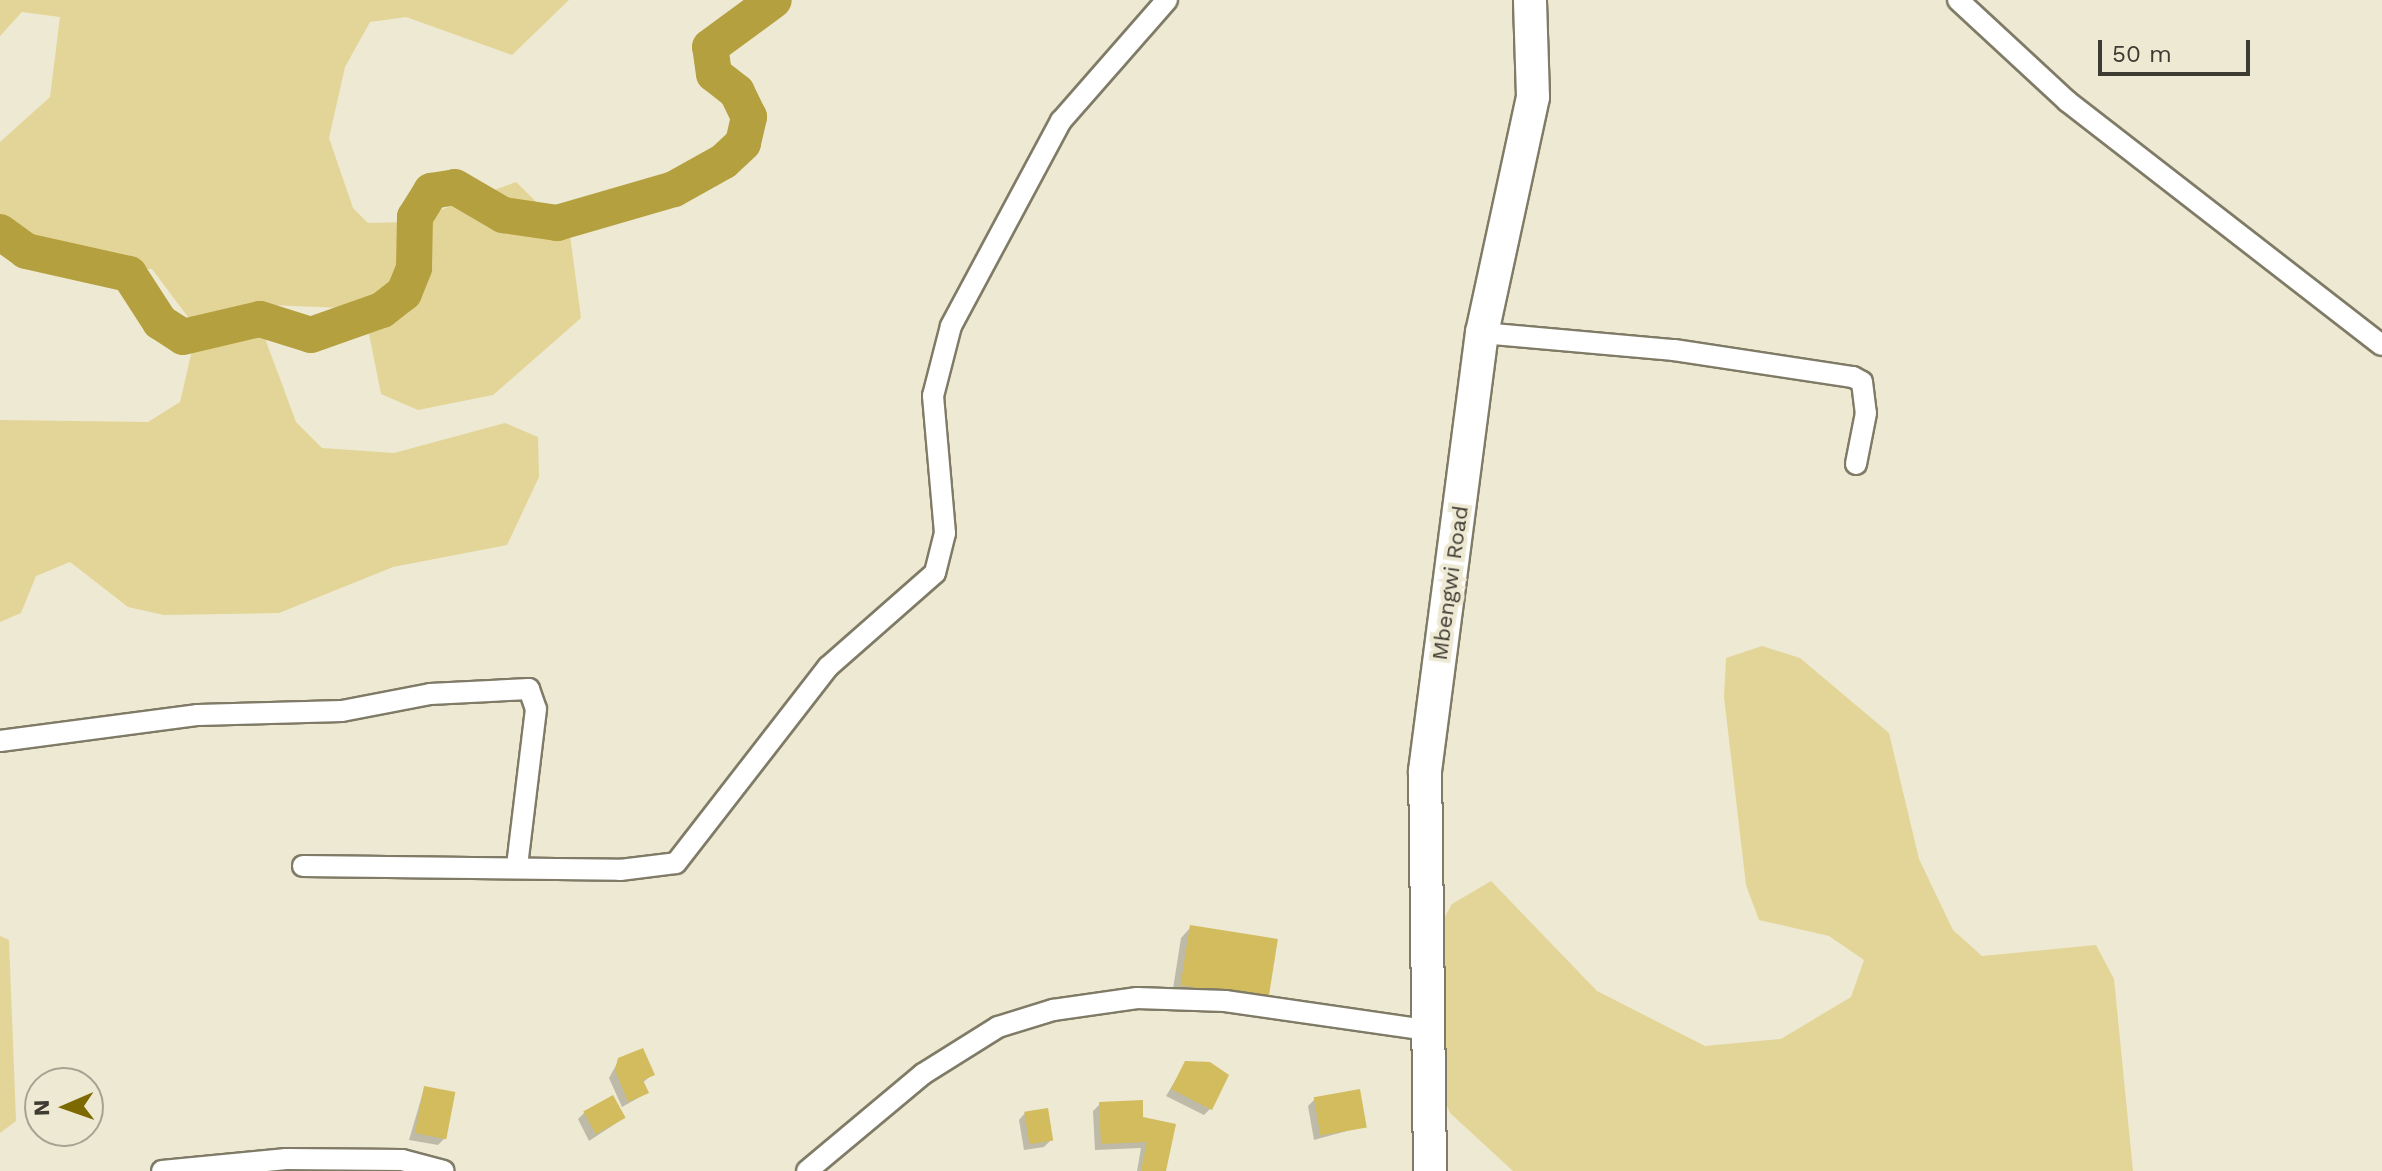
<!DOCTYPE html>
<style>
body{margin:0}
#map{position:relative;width:2382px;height:1171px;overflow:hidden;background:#eee9d3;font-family:"Work Sans",sans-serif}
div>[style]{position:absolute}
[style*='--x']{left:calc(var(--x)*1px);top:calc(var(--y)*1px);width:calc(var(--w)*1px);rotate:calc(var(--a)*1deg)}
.green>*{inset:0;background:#e3d597}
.shadow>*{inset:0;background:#0003}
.river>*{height:36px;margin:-18px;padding:0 18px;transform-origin:18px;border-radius:18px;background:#b5a03f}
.building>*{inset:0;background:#d2bc5d;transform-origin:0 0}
.roads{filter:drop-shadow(2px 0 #7f7b66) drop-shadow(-2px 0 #7f7b66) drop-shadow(0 2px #7f7b66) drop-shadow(0 -2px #7f7b66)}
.street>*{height:20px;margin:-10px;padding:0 10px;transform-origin:10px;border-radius:10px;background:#fff}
.primary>*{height:32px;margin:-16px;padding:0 16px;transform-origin:16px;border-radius:16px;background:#fff}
span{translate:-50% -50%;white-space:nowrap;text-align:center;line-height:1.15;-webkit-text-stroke:8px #eee9d3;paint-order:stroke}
.street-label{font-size:22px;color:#3d3b32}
.north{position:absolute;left:24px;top:1067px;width:80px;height:80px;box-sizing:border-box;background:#eee9d3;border:2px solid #a7a393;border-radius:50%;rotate:268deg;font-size:22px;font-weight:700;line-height:32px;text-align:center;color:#3d3b32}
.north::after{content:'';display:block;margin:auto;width:28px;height:36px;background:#7c6900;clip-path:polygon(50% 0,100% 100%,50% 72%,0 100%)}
.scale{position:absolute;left:2098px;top:40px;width:152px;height:36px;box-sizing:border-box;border:4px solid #3d3b32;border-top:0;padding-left:10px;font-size:24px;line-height:28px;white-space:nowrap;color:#3d3b32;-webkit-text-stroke:6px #eee9d3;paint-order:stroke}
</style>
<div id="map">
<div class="green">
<div style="clip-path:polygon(0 0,569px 0,512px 55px,406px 17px,370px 22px,345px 67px,329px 138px,353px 208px,368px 223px,408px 222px,516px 182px,570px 235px,581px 318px,493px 395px,418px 410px,381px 394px,364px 309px,272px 305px,266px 341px,296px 422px,322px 448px,394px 453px,505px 423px,538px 437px,539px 477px,507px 545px,393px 567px,279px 613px,164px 615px,128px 607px,70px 562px,36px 576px,21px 613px,0 622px,0 420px,148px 422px,180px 402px,197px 329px,152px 269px,42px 269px,9px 252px,0 232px,0 142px,50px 97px,60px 17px,22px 12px,0 36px)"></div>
<div style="clip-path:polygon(1762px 646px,1800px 658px,1889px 733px,1919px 859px,1953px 930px,1982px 956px,2096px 945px,2114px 979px,2133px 1171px,1513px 1171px,1450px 1113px,1414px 1027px,1423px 956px,1452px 904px,1491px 881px,1597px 991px,1705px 1046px,1781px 1039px,1851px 997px,1864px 960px,1829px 936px,1759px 920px,1746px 885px,1724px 697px,1726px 658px)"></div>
<div style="clip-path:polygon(0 936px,9px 940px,16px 1121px,0 1133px)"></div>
</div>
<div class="shadow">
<div style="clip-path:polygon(1191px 927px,1268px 993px,1257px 1004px,1172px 995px,1181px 938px)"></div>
<div style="clip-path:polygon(619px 1060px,652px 1075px,642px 1083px,647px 1093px,622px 1107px,609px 1078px)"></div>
<div style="clip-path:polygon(1186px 1063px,1211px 1108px,1204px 1115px,1166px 1096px)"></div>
<div style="clip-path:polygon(424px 1089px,444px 1139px,438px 1145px,409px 1140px)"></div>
<div style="clip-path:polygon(1315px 1099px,1365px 1126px,1314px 1140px,1308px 1106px)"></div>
<div style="clip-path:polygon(1100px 1104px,1141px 1119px,1164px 1171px,1137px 1171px,1141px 1148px,1095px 1150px,1093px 1111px)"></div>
<div style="clip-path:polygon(584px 1113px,624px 1118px,589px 1141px,578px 1119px)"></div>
<div style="clip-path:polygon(1025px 1113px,1051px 1140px,1044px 1147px,1024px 1150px,1019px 1120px)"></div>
</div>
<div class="river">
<div style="--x:0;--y:232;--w:32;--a:36"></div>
<div style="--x:26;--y:251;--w:106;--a:12.6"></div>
<div style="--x:129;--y:274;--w:57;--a:57.1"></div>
<div style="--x:160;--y:322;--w:27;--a:33"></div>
<div style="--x:183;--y:337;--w:79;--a:-13.2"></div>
<div style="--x:260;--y:319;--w:53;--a:17.4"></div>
<div style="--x:311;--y:335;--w:75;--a:-19.4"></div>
<div style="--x:382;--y:310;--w:28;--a:-38"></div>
<div style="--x:404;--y:293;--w:27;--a:-68"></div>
<div style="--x:414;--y:268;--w:51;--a:-88.9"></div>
<div style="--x:415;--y:217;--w:31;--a:-58"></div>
<div style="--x:431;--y:191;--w:24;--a:-9"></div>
<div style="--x:455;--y:187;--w:56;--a:30.3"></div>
<div style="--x:503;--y:215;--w:55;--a:8.4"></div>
<div style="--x:557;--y:223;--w:122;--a:-16.2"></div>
<div style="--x:674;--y:189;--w:57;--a:-29.2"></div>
<div style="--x:724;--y:161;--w:26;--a:-43"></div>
<div style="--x:743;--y:143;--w:27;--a:-77"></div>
<div style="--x:749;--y:117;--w:28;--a:-116"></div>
<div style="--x:737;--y:92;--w:29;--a:-142"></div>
<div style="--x:714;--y:74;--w:27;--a:-98"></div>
<div style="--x:710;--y:47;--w:79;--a:-36.3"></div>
</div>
<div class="building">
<div style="left:1190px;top:925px;width:89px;height:61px;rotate:9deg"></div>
<div style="clip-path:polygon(643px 1048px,655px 1075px,643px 1080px,649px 1093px,628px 1102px,615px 1070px,618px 1058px)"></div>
<div style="clip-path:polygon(1185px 1061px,1210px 1062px,1229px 1075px,1212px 1110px,1171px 1089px)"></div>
<div style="left:424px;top:1086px;width:32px;height:48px;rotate:11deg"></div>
<div style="left:1360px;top:1089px;width:39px;height:47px;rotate:80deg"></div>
<div style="left:613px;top:1095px;width:26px;height:34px;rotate:61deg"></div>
<div style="clip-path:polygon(1143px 1100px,1143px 1117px,1176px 1124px,1166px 1171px,1141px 1171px,1147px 1142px,1101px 1144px,1099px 1102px)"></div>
<div style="left:1048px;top:1108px;width:33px;height:24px;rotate:81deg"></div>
</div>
<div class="roads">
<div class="street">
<div style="--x:1958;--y:0;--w:149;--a:42.8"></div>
<div style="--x:2067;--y:101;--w:398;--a:37.8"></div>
<div style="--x:1482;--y:333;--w:193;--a:5.1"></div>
<div style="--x:1674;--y:350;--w:181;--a:8.6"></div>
<div style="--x:1853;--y:377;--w:10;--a:29"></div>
<div style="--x:1862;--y:382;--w:31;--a:83"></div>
<div style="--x:1866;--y:413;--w:52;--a:101.1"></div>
<div style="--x:0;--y:741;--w:200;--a:-7.5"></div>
<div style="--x:198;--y:715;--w:144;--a:-1.6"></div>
<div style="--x:342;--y:711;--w:90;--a:-10.9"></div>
<div style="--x:430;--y:694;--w:99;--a:-2.9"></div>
<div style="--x:529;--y:689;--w:21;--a:71"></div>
<div style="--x:536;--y:709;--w:158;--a:96.9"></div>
<div style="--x:303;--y:866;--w:317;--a:0.7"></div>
<div style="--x:620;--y:870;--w:56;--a:-7.1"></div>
<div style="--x:676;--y:863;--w:248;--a:-52.2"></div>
<div style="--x:828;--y:667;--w:142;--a:-41.3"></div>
<div style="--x:935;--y:573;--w:41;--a:-76"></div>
<div style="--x:945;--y:533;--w:138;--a:-95"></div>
<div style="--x:933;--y:396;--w:72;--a:-75.6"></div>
<div style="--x:951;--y:326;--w:233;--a:-61.8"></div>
<div style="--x:1061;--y:121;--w:161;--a:-48.8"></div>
<div style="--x:162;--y:1171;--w:125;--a:-5.5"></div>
<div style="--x:286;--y:1159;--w:116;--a:0.5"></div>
<div style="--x:402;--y:1160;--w:43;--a:14.7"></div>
<div style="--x:807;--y:1171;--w:151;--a:-39.9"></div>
<div style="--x:923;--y:1074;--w:89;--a:-32.1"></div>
<div style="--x:998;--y:1027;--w:58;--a:-17.2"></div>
<div style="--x:1053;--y:1010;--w:85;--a:-8.1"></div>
<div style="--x:1137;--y:998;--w:88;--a:2"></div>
<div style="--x:1225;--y:1001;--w:209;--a:8.2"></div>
</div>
<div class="primary">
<div style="--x:1430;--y:1171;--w:400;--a:-90.7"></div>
<div style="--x:1425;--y:771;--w:442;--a:-82.6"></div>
<div style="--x:1482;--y:333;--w:241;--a:-77.8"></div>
<div style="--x:1533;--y:97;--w:97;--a:-91.8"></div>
</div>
</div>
<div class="street-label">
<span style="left:1450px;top:583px;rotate:-82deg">Mbengwi Road</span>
</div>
<div class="north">N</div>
<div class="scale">50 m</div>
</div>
